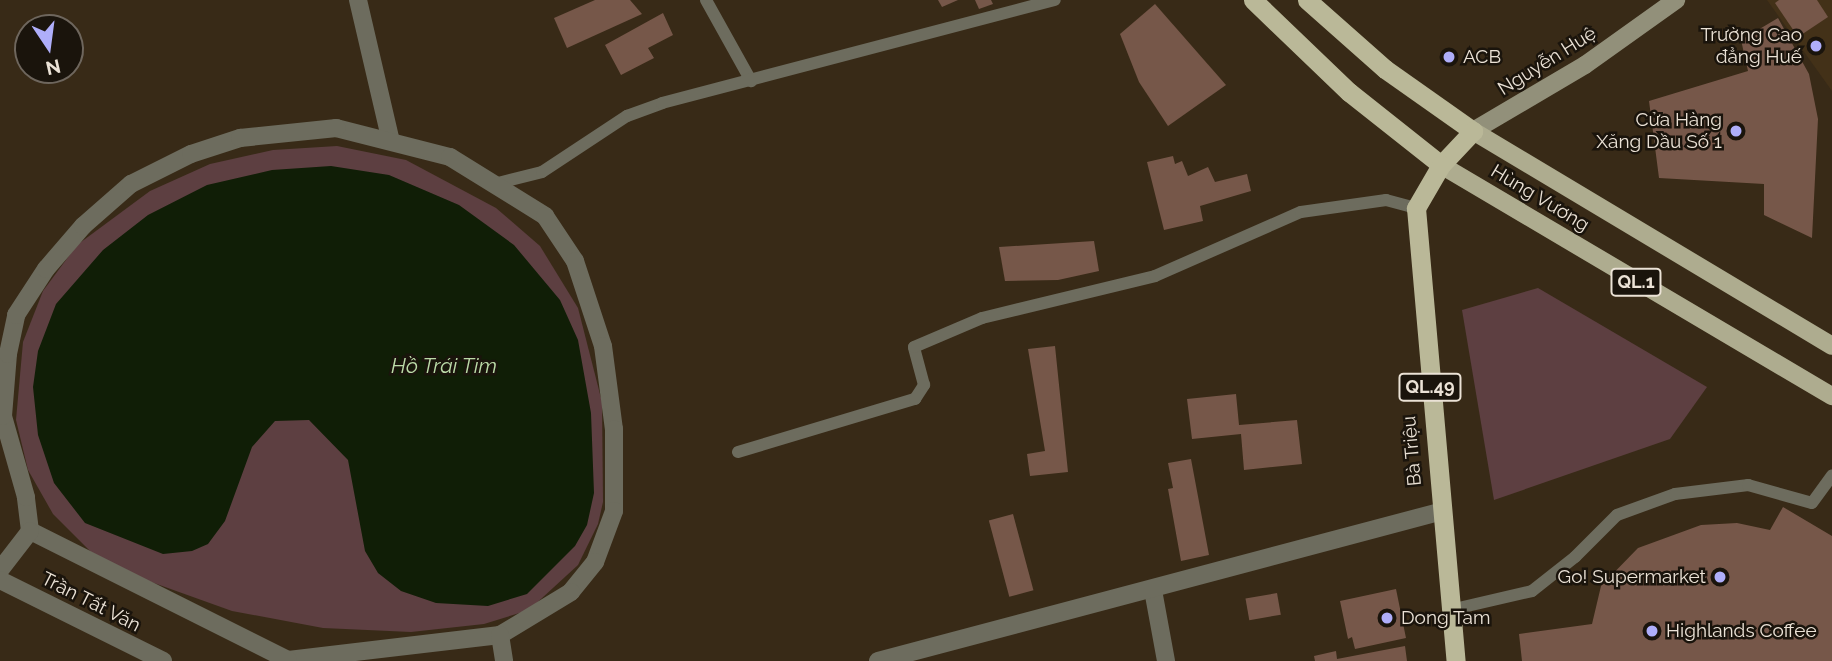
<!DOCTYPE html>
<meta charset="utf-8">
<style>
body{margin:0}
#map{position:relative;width:1832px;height:661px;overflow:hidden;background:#382a17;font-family:Raleway,sans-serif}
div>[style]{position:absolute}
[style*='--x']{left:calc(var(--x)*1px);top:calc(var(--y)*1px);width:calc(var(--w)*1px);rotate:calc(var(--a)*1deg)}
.built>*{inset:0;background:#433118}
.green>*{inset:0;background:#5d3f41}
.water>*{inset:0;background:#101e06}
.building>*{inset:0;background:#765749;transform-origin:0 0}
.service>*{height:12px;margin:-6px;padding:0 6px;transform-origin:6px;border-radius:6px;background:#6d6c5e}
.minor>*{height:18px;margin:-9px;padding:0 9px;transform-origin:9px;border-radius:9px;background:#6d6c5e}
.secondary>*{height:18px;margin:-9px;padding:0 9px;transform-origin:9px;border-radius:9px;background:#92907a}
.primary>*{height:18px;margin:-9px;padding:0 9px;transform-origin:9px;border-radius:9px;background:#aeac8f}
.trunk>*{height:19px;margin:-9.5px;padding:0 9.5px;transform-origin:9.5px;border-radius:9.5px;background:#bab898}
.dots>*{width:19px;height:19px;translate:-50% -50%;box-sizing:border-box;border:4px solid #1a140c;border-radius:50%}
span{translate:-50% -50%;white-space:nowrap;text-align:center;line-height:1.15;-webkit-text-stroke:5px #1a140c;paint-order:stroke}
.shield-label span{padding:2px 5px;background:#1a140c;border:2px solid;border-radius:5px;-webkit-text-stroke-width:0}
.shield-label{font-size:18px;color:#ebe2d6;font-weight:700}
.poi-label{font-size:19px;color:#ebe2d6}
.right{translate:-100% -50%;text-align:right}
.left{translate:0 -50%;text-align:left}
.street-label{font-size:19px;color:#ebe2d6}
.water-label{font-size:21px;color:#bbdba8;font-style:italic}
.north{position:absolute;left:14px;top:14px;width:70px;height:70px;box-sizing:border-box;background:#1a140c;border:2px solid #6e665d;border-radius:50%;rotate:167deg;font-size:19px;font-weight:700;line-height:28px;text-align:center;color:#ebe2d6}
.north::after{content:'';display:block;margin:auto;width:24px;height:32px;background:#afaefa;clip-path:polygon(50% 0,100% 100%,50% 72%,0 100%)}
</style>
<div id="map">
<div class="built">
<div style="clip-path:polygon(1767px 0,1832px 0,1832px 91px)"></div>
</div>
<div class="green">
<div style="clip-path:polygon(337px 146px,406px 160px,496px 208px,540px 246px,578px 308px,602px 402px,603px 502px,598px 524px,578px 565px,529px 610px,484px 624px,411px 632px,323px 628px,232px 611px,140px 578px,91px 552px,53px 514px,28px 470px,16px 420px,23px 342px,43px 291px,77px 245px,150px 191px,210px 164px,273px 150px)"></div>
<div style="clip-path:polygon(1538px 288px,1707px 387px,1670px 439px,1494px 500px,1462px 310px)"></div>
</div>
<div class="water">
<div style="clip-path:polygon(331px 166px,389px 175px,459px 205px,514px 245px,560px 300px,578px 340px,591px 413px,594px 493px,587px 525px,575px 546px,527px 594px,488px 606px,436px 603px,401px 591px,378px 573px,365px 551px,348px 460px,309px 420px,275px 421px,252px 447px,225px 521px,208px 544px,192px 551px,163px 554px,85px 523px,54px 483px,38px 435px,33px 387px,38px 351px,56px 304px,103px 250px,148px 215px,207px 185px,272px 170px)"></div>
</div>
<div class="building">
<div style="clip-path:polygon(595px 0,630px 0,642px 14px,567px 48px,554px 18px)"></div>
<div style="clip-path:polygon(938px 0,958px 0,942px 7px)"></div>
<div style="clip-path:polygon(975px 0,991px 0,993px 4px,979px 9px)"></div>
<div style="clip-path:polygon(1779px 0,1817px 0,1828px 17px,1798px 37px,1775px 3px)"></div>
<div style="clip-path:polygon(1155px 4px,1226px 85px,1168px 126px,1139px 82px,1120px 34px)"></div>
<div style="clip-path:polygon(663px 13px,673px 35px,648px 48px,654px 58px,621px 75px,605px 45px)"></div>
<div style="clip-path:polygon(1778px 18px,1809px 74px,1818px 119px,1812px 238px,1764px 215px,1764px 184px,1659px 178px,1649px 101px,1748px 71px,1741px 40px)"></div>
<div style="clip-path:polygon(1173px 156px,1175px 164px,1182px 161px,1188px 176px,1208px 167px,1215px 182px,1247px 174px,1251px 191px,1200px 206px,1203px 221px,1164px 230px,1147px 162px)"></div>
<div style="clip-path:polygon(1094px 241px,1099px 271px,1058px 280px,1005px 281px,999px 247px)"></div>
<div style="clip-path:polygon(1055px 346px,1068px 472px,1030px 476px,1027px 454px,1045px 451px,1028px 349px)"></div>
<div style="clip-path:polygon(1236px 394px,1239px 425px,1297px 420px,1302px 464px,1244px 470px,1241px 434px,1192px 439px,1187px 399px)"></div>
<div style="clip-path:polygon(1191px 459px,1209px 555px,1181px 561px,1168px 489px,1173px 488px,1168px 463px)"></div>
<div style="clip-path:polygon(1783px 507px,1832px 536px,1832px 661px,1522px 661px,1519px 634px,1592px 624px,1601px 586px,1638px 548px,1701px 525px,1737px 523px,1770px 530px)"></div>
<div style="left:1013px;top:514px;width:79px;height:25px;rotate:75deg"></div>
<div style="clip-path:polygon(1396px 589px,1406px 638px,1355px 649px,1352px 637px,1348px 639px,1340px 601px)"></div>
<div style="left:1277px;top:593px;width:22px;height:32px;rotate:80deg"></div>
<div style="clip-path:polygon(1405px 646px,1407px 661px,1315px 661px,1314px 656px,1336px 651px,1337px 659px)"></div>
</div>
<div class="service">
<div style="--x:706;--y:0;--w:93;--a:60.9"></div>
<div style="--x:498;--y:183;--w:45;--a:-14"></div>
<div style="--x:542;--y:172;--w:102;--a:-33.4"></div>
<div style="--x:627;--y:116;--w:37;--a:-20"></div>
<div style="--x:662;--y:103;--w:406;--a:-14.7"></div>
<div style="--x:738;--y:452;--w:185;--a:-16.7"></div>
<div style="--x:915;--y:399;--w:17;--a:-57"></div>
<div style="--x:924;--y:385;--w:39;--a:-105"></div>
<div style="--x:914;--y:347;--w:74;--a:-23.1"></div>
<div style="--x:982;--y:318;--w:178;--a:-13.6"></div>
<div style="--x:1155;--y:276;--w:159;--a:-23.7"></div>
<div style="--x:1301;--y:212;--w:86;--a:-8"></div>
<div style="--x:1386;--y:200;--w:31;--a:15"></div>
<div style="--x:1450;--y:610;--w:84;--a:-13"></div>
<div style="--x:1532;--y:591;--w:55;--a:-38.3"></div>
<div style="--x:1575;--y:557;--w:59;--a:-45"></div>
<div style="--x:1617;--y:515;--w:62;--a:-19.9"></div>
<div style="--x:1675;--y:494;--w:74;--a:-7"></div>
<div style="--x:1748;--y:485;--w:66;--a:15.7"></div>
<div style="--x:1812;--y:503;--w:34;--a:-54"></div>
</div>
<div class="minor">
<div style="--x:358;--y:0;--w:142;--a:76.9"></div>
<div style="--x:336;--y:128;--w:118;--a:14.3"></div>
<div style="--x:450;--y:157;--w:112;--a:31.8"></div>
<div style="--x:545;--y:216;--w:54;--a:56.3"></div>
<div style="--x:575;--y:261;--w:89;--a:71.8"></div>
<div style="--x:603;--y:346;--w:84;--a:82.5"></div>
<div style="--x:614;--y:429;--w:82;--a:90"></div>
<div style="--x:614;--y:511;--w:54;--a:110.4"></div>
<div style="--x:595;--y:562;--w:38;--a:129"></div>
<div style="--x:571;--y:592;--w:83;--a:148.8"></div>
<div style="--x:500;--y:635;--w:213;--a:173.3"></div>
<div style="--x:288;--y:660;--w:288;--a:-153.4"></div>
<div style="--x:30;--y:531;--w:34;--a:-97"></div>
<div style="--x:26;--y:497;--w:84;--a:-105.9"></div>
<div style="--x:3;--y:416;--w:62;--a:-85.4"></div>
<div style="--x:8;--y:354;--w:40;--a:-78"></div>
<div style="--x:16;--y:315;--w:55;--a:-56.9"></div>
<div style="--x:46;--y:269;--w:57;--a:-49.3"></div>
<div style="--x:83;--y:226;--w:64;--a:-41.2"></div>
<div style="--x:131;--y:184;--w:67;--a:-26.6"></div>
<div style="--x:191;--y:154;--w:52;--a:-18.1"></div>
<div style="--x:240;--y:138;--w:97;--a:-5.9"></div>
<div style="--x:0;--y:570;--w:49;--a:-52.4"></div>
<div style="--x:0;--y:580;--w:182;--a:26.4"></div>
<div style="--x:1153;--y:590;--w:72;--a:79.6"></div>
<div style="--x:500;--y:635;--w:26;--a:81"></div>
<div style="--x:878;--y:661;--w:580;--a:-14.87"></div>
</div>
<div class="secondary">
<div style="--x:1473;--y:131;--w:130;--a:-30.5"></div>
<div style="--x:1585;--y:65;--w:112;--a:-35.5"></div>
</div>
<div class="primary">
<div style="--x:1473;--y:131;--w:418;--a:30.9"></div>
<div style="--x:1441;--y:165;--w:454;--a:30.6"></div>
</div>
<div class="trunk">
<div style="--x:1253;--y:0;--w:133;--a:43.8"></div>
<div style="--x:1349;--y:92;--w:117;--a:38.4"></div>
<div style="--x:1307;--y:0;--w:104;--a:41.5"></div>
<div style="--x:1385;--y:69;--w:108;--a:35.2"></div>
<div style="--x:1473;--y:131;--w:47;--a:133.3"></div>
<div style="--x:1441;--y:165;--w:50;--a:120.2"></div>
<div style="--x:1416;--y:208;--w:455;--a:85"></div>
</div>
<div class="dots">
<div style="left:1816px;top:46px;background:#afaefa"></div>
<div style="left:1449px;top:57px;background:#afaefa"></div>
<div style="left:1736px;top:131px;background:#afaefa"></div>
<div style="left:1720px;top:577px;background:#afaefa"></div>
<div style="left:1387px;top:618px;background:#afaefa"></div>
<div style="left:1652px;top:631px;background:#afaefa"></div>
</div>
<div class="shield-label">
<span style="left:1636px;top:282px">QL.1</span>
<span style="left:1430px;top:387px">QL.49</span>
</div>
<div class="poi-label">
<span class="right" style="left:1802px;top:46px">Trường Cao<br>đẳng Huế</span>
<span class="left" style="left:1463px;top:57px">ACB</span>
<span class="right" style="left:1722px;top:131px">Cửa Hàng<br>Xăng Dầu Số 1</span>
<span class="right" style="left:1706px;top:577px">Go! Supermarket</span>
<span class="left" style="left:1401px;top:618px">Dong Tam</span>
<span class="left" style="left:1666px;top:631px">Highlands Coffee</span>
</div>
<div class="street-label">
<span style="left:1547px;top:61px;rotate:-32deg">Nguyễn Huệ</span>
<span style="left:1540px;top:198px;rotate:31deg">Hùng Vương</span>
<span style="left:1412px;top:451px;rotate:-95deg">Bà Triệu</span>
<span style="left:91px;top:602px;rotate:27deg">Trần Tất Văn</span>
</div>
<div class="water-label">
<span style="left:444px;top:366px">Hồ Trái Tim</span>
</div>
<div class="north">N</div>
</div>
